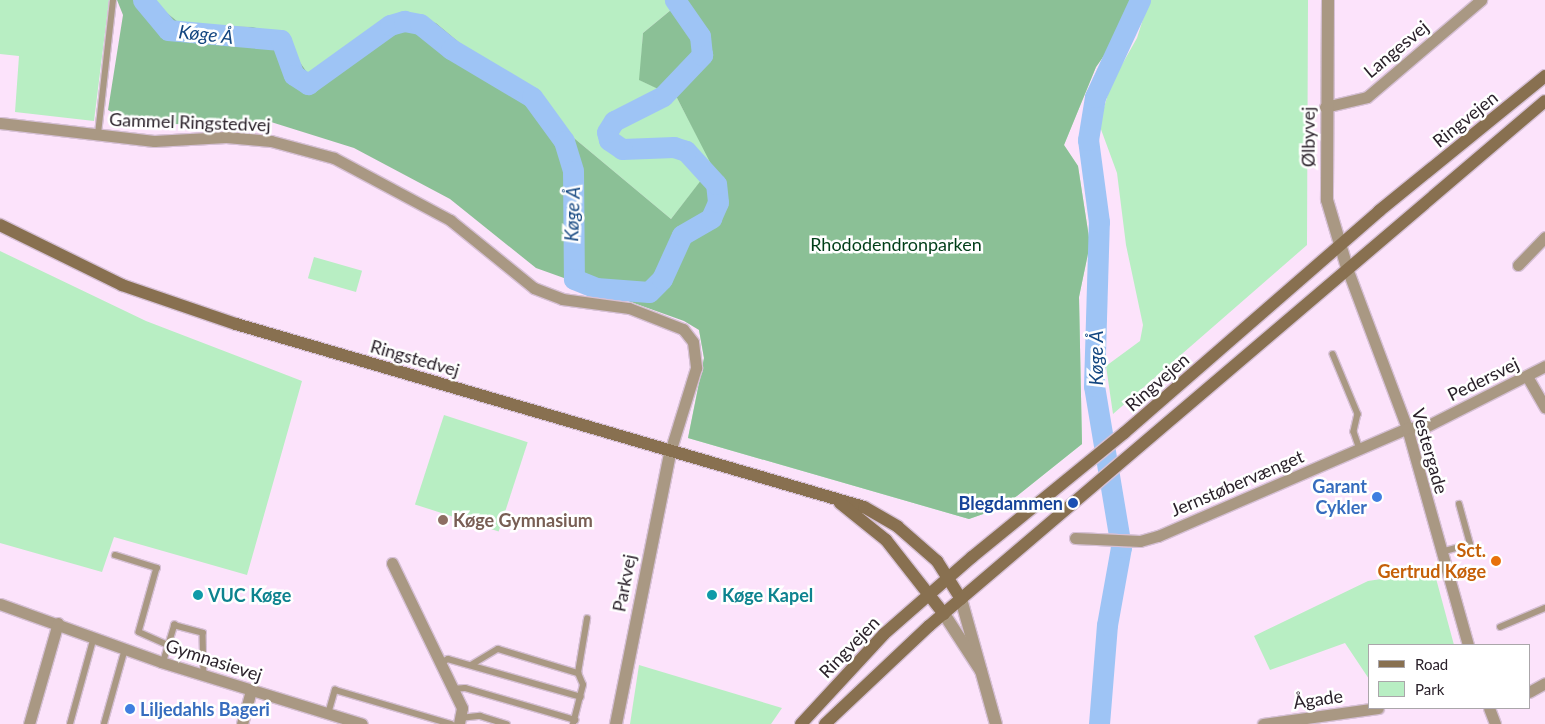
<!DOCTYPE html>
<meta charset="utf-8">
<style>
body{margin:0}
#map{position:relative;width:1545px;height:724px;overflow:hidden;background:#fce3fb;font-family:Lato,sans-serif}
div>[style]{position:absolute}
[style*='--x']{left:calc(var(--x)*1px);top:calc(var(--y)*1px);width:calc(var(--w)*1px);rotate:calc(var(--a)*1deg)}
.green>*{inset:0;background:#b8eec3;transform-origin:0 0}
.forest>*{inset:0;background:#8bc096}
.river>*{height:21px;margin:-10.5px;padding:0 10.5px;transform-origin:10.5px;border-radius:10.5px;background:#9ec4f5}
.roads{filter:drop-shadow(1px 0 #d6c0d5) drop-shadow(-1px 0 #d6c0d5) drop-shadow(0 1px #d6c0d5) drop-shadow(0 -1px #d6c0d5)}
.service>*{height:5.5px;margin:-2.75px;padding:0 2.75px;transform-origin:2.75px;border-radius:2.75px;background:#a99883}
.minor>*{height:11px;margin:-5.5px;padding:0 5.5px;transform-origin:5.5px;border-radius:5.5px;background:#a99883}
.tertiary>*{height:12px;margin:-6px;padding:0 6px;transform-origin:6px;border-radius:6px;background:#a99883}
.secondary>*{height:12px;margin:-6px;padding:0 6px;transform-origin:6px;border-radius:6px;background:#887050}
.dots>*{width:14px;height:14px;translate:-50% -50%;box-sizing:border-box;border:2px solid #fff;border-radius:50%}
span{translate:-50% -50%;white-space:nowrap;text-align:center;line-height:1.15;-webkit-text-stroke:5px #fff;paint-order:stroke}
.street-label{font-size:18px;color:#2a212a}
.park-label{font-size:18px;color:#003e18}
.shop-label{font-size:18px;color:#366cbe;font-weight:700}
.right{translate:-100% -50%;text-align:right}
.left{translate:0 -50%;text-align:left}
.transit-label{font-size:18px;color:#164399;font-weight:700}
.education-label{font-size:18px;color:#785e54;font-weight:700}
.food-label{font-size:18px;color:#c56008;font-weight:700}
.culture-label{font-size:18px;color:#0d838f;font-weight:700}
.water-label{font-size:19px;color:#134680;font-style:italic}
.legend{position:absolute;left:1368px;top:644px;width:162px;height:65px;box-sizing:border-box;background:#fff;border:1px solid #aaa6aa;margin:0;padding:6px 9px;list-style:none;font-size:15px;color:#2a212a}
.legend li{display:flex;align-items:center;gap:10px;height:25px}
.legend b{width:25px;border:1px solid #aaa6aa}
</style>
<div id="map">
<div class="green">
<div style="clip-path:polygon(0 0,109px 0,94px 121px,15px 112px,19px 56px,0 54px)"></div>
<div style="clip-path:polygon(151px 0,683px 0,643px 33px,640px 80px,677px 98px,712px 164px,1130px 0,1112px 44px,1096px 67px,1064px 145px,1078px 166px,1090px 244px,1079px 297px,1082px 444px,1003px 507px,969px 519px,688px 438px,704px 358px,699px 330px,712px 167px,671px 219px,436px 23px,350px 44px,309px 75px,283px 38px,252px 27px,182px 25px)"></div>
<div style="clip-path:polygon(1149px 0,1308px 0,1307px 245px,1113px 414px,1106px 366px,1140px 341px,1143px 325px,1126px 245px,1117px 173px,1099px 124px,1111px 84px,1137px 38px)"></div>
<div style="clip-path:polygon(0 251px,146px 321px,302px 381px,247px 575px,114px 537px,102px 572px,0 543px)"></div>
<div style="left:314px;top:257px;width:50px;height:22px;rotate:16deg"></div>
<div style="left:444px;top:415px;width:88px;height:94px;rotate:18deg"></div>
<div style="clip-path:polygon(1434px 571px,1454px 645px,1369px 645px,1369px 679px,1345px 643px,1270px 670px,1254px 636px,1368px 581px)"></div>
<div style="clip-path:polygon(639px 665px,782px 708px,771px 724px,630px 724px)"></div>
</div>
<div class="forest">
<div style="clip-path:polygon(117px 0,151px 0,182px 25px,253px 27px,283px 38px,309px 75px,350px 44px,399px 17px,436px 23px,671px 219px,712px 166px,677px 98px,639px 80px,643px 33px,683px 0,1130px 0,1112px 44px,1096px 67px,1064px 145px,1078px 166px,1090px 244px,1079px 297px,1082px 444px,1003px 507px,969px 519px,688px 438px,704px 358px,699px 330px,684px 321px,536px 268px,450px 199px,354px 148px,271px 122px,137px 125px,108px 110px,123px 15px)"></div>
</div>
<div class="river">
<div style="--x:143;--y:0;--w:39;--a:50"></div>
<div style="--x:168;--y:30;--w:113;--a:5.1"></div>
<div style="--x:281;--y:40;--w:37;--a:70"></div>
<div style="--x:294;--y:75;--w:17;--a:33"></div>
<div style="--x:308;--y:84;--w:101;--a:-35.7"></div>
<div style="--x:390;--y:25;--w:15;--a:-16"></div>
<div style="--x:404;--y:21;--w:16;--a:11"></div>
<div style="--x:420;--y:24;--w:40;--a:39"></div>
<div style="--x:451;--y:49;--w:94;--a:30.7"></div>
<div style="--x:532;--y:97;--w:54;--a:54"></div>
<div style="--x:564;--y:141;--w:31;--a:73"></div>
<div style="--x:573;--y:171;--w:108;--a:89.5"></div>
<div style="--x:574;--y:279;--w:24;--a:22"></div>
<div style="--x:596;--y:288;--w:53;--a:4.3"></div>
<div style="--x:649;--y:292;--w:18;--a:-45"></div>
<div style="--x:662;--y:279;--w:48;--a:-65.6"></div>
<div style="--x:682;--y:235;--w:34;--a:-30"></div>
<div style="--x:711;--y:218;--w:17;--a:-66"></div>
<div style="--x:718;--y:202;--w:18;--a:-96"></div>
<div style="--x:716;--y:184;--w:45;--a:-132.3"></div>
<div style="--x:686;--y:151;--w:13;--a:-162"></div>
<div style="--x:674;--y:147;--w:52;--a:177.8"></div>
<div style="--x:622;--y:149;--w:16;--a:-145"></div>
<div style="--x:609;--y:140;--w:8;--a:-104"></div>
<div style="--x:607;--y:132;--w:13;--a:-58"></div>
<div style="--x:614;--y:121;--w:55;--a:-27"></div>
<div style="--x:663;--y:96;--w:57;--a:-46.4"></div>
<div style="--x:702;--y:55;--w:19;--a:-96"></div>
<div style="--x:700;--y:36;--w:44;--a:-124.8"></div>
<div style="--x:1099;--y:724;--w:99;--a:-85.4"></div>
<div style="--x:1107;--y:625;--w:79;--a:-79.8"></div>
<div style="--x:1121;--y:547;--w:163;--a:-99.5"></div>
<div style="--x:1094;--y:386;--w:164;--a:-88.3"></div>
<div style="--x:1099;--y:222;--w:83;--a:-97.6"></div>
<div style="--x:1088;--y:140;--w:44;--a:-80.8"></div>
<div style="--x:1095;--y:97;--w:107;--a:-65.1"></div>
</div>
<div class="roads">
<div class="service">
<div style="--x:98;--y:134;--w:135;--a:-83.6"></div>
<div style="--x:1333;--y:354;--w:65;--a:67.4"></div>
<div style="--x:1358;--y:414;--w:18;--a:103"></div>
<div style="--x:1354;--y:432;--w:18;--a:71"></div>
<div style="--x:1441;--y:552;--w:30;--a:-15"></div>
<div style="--x:1470;--y:544;--w:41;--a:-105.4"></div>
<div style="--x:115;--y:555;--w:44;--a:17.2"></div>
<div style="--x:157;--y:568;--w:66;--a:105.7"></div>
<div style="--x:139;--y:632;--w:32;--a:24"></div>
<div style="--x:1500;--y:627;--w:49;--a:-22.9"></div>
<div style="--x:163;--y:662;--w:39;--a:-73"></div>
<div style="--x:174;--y:625;--w:30;--a:15"></div>
<div style="--x:203;--y:633;--w:43;--a:88.7"></div>
<div style="--x:439;--y:664;--w:10;--a:-29"></div>
<div style="--x:448;--y:659;--w:138;--a:15.9"></div>
<div style="--x:471;--y:665;--w:31;--a:-31"></div>
<div style="--x:498;--y:649;--w:84;--a:16.7"></div>
<div style="--x:452;--y:689;--w:13;--a:-4"></div>
<div style="--x:465;--y:688;--w:115;--a:16.2"></div>
<div style="--x:328;--y:714;--w:25;--a:-74"></div>
<div style="--x:335;--y:690;--w:121;--a:16.3"></div>
<div style="--x:460;--y:718;--w:20;--a:-6"></div>
<div style="--x:480;--y:716;--w:28;--a:17"></div>
<div style="--x:70;--y:724;--w:90;--a:-74.6"></div>
<div style="--x:104;--y:724;--w:78;--a:-74.4"></div>
<div style="--x:573;--y:724;--w:40;--a:-75.6"></div>
<div style="--x:583;--y:685;--w:13;--a:-113"></div>
<div style="--x:578;--y:673;--w:55;--a:-80.5"></div>
</div>
<div class="minor">
<div style="--x:1325;--y:107;--w:43;--a:-13.4"></div>
<div style="--x:1367;--y:97;--w:150;--a:-40.4"></div>
<div style="--x:0;--y:123;--w:155;--a:6.7"></div>
<div style="--x:154;--y:141;--w:72;--a:-3.2"></div>
<div style="--x:226;--y:137;--w:45;--a:5.1"></div>
<div style="--x:271;--y:141;--w:65;--a:15.1"></div>
<div style="--x:334;--y:158;--w:132;--a:28.1"></div>
<div style="--x:450;--y:220;--w:108;--a:39"></div>
<div style="--x:534;--y:288;--w:30;--a:21"></div>
<div style="--x:562;--y:299;--w:68;--a:7.7"></div>
<div style="--x:629;--y:308;--w:58;--a:21.3"></div>
<div style="--x:683;--y:329;--w:16;--a:52"></div>
<div style="--x:693;--y:342;--w:26;--a:83"></div>
<div style="--x:696;--y:368;--w:85;--a:107.2"></div>
<div style="--x:1518;--y:265;--w:39;--a:-46"></div>
<div style="--x:1348;--y:271;--w:168;--a:69.4"></div>
<div style="--x:1407;--y:428;--w:225;--a:74.3"></div>
<div style="--x:1528;--y:378;--w:34;--a:60"></div>
<div style="--x:1075;--y:538;--w:65;--a:2.6"></div>
<div style="--x:1140;--y:541;--w:19;--a:-16"></div>
<div style="--x:1158;--y:536;--w:271;--a:-23.4"></div>
<div style="--x:1407;--y:428;--w:18;--a:-3"></div>
<div style="--x:1425;--y:427;--w:135;--a:-26.9"></div>
<div style="--x:392;--y:563;--w:161;--a:64.2"></div>
<div style="--x:462;--y:708;--w:16;--a:101"></div>
<div style="--x:0;--y:604;--w:171;--a:19.8"></div>
<div style="--x:161;--y:662;--w:210;--a:17.1"></div>
<div style="--x:1529;--y:692;--w:18;--a:-29"></div>
<div style="--x:1489;--y:708;--w:17;--a:69"></div>
<div style="--x:29;--y:724;--w:105;--a:-74"></div>
<div style="--x:242;--y:724;--w:34;--a:-75"></div>
<div style="--x:1263;--y:724;--w:116;--a:-7.9"></div>
</div>
<div class="tertiary">
<div style="--x:1328;--y:0;--w:200;--a:90.3"></div>
<div style="--x:1327;--y:200;--w:74;--a:73.5"></div>
<div style="--x:961;--y:599;--w:130;--a:74.4"></div>
<div style="--x:944;--y:614;--w:68;--a:57"></div>
<div style="--x:616;--y:724;--w:280;--a:-78.7"></div>
</div>
<div class="secondary">
<div style="--x:0;--y:225;--w:136;--a:26.2"></div>
<div style="--x:122;--y:285;--w:120;--a:18.9"></div>
<div style="--x:236;--y:324;--w:654;--a:16.25"></div>
<div style="--x:864;--y:507;--w:39;--a:30"></div>
<div style="--x:898;--y:527;--w:52;--a:41.1"></div>
<div style="--x:937;--y:561;--w:45;--a:57.7"></div>
<div style="--x:840;--y:503;--w:59;--a:38.8"></div>
<div style="--x:886;--y:540;--w:94;--a:51.9"></div>
<div style="--x:801;--y:724;--w:122;--a:-47.3"></div>
<div style="--x:884;--y:634;--w:117;--a:-41.2"></div>
<div style="--x:972;--y:557;--w:196;--a:-39.2"></div>
<div style="--x:1124;--y:433;--w:338;--a:-41"></div>
<div style="--x:1379;--y:211;--w:214;--a:-39.1"></div>
<div style="--x:825;--y:724;--w:143;--a:-43.3"></div>
<div style="--x:929;--y:626;--w:809;--a:-40.44"></div>
</div>
</div>
<div class="dots">
<div style="left:1377px;top:497px;background:#3f7fe0"></div>
<div style="left:1073px;top:503px;background:#1a4fb4"></div>
<div style="left:443px;top:520px;background:#8d6e63"></div>
<div style="left:1496px;top:561px;background:#e8710a"></div>
<div style="left:198px;top:595px;background:#0f9aa8"></div>
<div style="left:712px;top:595px;background:#0f9aa8"></div>
<div style="left:130px;top:709px;background:#3f7fe0"></div>
</div>
<div class="street-label">
<span style="left:1396px;top:49px;rotate:-40deg">Langesvej</span>
<span style="left:1465px;top:119px;rotate:-39deg">Ringvejen</span>
<span style="left:190px;top:122px;rotate:2deg">Gammel Ringstedvej</span>
<span style="left:1308px;top:137px;rotate:-90deg">Ølbyvej</span>
<span style="left:415px;top:358px;rotate:16deg">Ringstedvej</span>
<span style="left:1483px;top:379px;rotate:-26deg">Pedersvej</span>
<span style="left:1157px;top:382px;rotate:-41deg">Ringvejen</span>
<span style="left:1430px;top:451px;rotate:74deg">Vestergade</span>
<span style="left:1237px;top:483px;rotate:-23deg">Jernstøbervænget</span>
<span style="left:624px;top:583px;rotate:-79deg">Parkvej</span>
<span style="left:849px;top:647px;rotate:-46deg">Ringvejen</span>
<span style="left:214px;top:660px;rotate:18deg">Gymnasievej</span>
<span style="left:1318px;top:699px;rotate:-8deg">Ågade</span>
</div>
<div class="park-label">
<span style="left:896px;top:244px">Rhododendronparken</span>
</div>
<div class="shop-label">
<span class="right" style="left:1367px;top:497px">Garant<br>Cykler</span>
<span class="left" style="left:140px;top:709px">Liljedahls Bageri</span>
</div>
<div class="transit-label">
<span class="right" style="left:1063px;top:503px">Blegdammen</span>
</div>
<div class="education-label">
<span class="left" style="left:453px;top:520px">Køge Gymnasium</span>
</div>
<div class="food-label">
<span class="right" style="left:1486px;top:561px">Sct.<br>Gertrud Køge</span>
</div>
<div class="culture-label">
<span class="left" style="left:208px;top:595px">VUC Køge</span>
<span class="left" style="left:722px;top:595px">Køge Kapel</span>
</div>
<div class="water-label">
<span style="left:206px;top:34px;rotate:6deg">Køge Å</span>
<span style="left:572px;top:214px;rotate:-88deg">Køge Å</span>
<span style="left:1096px;top:358px;rotate:-90deg">Køge Å</span>
</div>
<ul class="legend">
<li><b style="height:6px;background:#887050"></b>Road</li>
<li><b style="height:14px;background:#b8eec3"></b>Park</li>
</ul>
</div>
